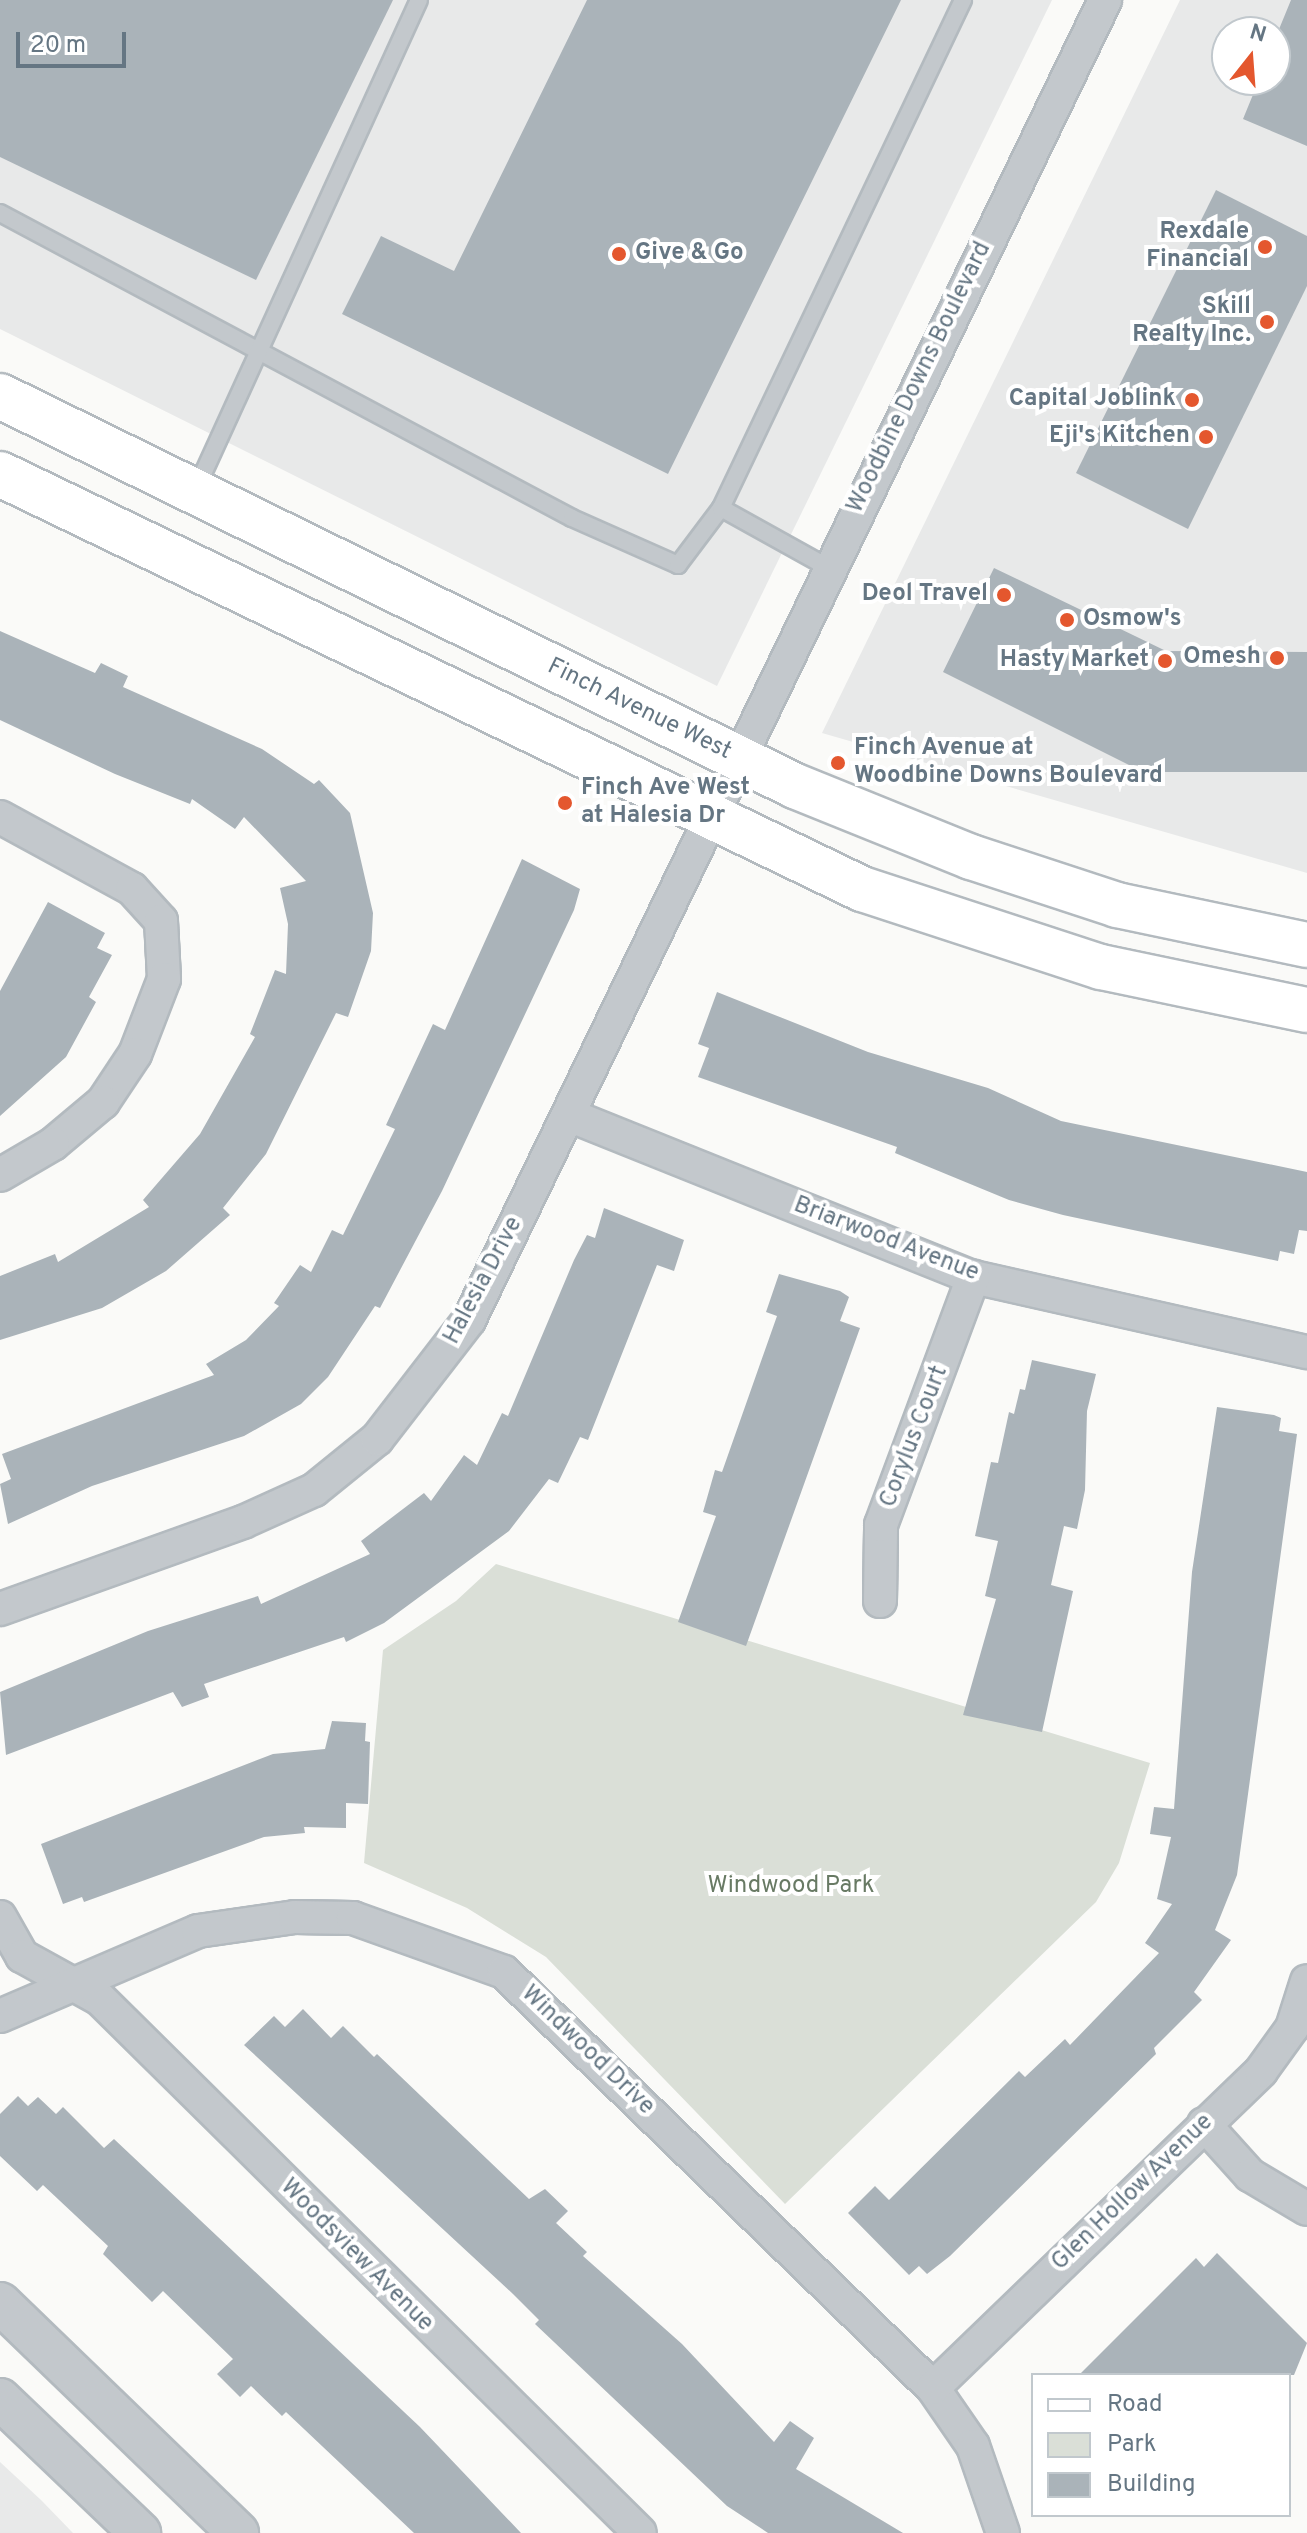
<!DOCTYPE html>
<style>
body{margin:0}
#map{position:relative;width:1307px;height:2533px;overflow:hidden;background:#fafaf8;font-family:Overpass,sans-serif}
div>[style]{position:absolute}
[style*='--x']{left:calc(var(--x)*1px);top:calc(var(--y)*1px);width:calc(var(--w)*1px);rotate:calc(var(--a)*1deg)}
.built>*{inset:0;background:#e8e9e9}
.green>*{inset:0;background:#dadfd7}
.building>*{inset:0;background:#aab3b9}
.roads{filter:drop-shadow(2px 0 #b3babf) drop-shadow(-2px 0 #b3babf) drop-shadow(0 2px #b3babf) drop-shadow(0 -2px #b3babf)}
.service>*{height:16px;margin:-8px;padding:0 8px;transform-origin:8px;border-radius:8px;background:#c3c8cc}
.minor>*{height:32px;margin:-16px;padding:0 16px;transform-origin:16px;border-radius:16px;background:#c3c8cc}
.tertiary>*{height:40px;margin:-20px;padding:0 20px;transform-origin:20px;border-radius:20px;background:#c3c8cc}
.secondary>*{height:44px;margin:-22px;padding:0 22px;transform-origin:22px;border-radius:22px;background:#fff}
.dots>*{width:22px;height:22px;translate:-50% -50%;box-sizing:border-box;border:4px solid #fff;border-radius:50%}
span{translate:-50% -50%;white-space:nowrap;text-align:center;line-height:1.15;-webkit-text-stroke:8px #fff;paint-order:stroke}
.poi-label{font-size:24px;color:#657683;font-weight:700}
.right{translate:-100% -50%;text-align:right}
.left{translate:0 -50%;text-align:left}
.street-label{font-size:24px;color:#657683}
.park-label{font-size:24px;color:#687a64}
.legend{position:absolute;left:1031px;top:2373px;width:260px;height:144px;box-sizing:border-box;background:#fff;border:2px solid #c1c8cd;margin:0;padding:10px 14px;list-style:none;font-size:24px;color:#657683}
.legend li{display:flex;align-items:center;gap:16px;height:40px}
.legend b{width:40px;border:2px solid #c1c8cd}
.north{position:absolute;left:1211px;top:16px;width:80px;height:80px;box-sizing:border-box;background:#fff;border:2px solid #c1c8cd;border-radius:50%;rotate:17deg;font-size:22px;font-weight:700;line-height:32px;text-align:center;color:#657683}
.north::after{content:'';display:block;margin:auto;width:28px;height:36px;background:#e4572e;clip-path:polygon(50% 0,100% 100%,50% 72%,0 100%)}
.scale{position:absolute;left:16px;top:32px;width:110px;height:36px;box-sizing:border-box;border:4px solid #657683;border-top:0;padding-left:10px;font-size:24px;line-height:28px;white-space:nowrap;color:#657683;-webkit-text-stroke:6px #fff;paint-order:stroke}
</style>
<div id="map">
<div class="built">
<div style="clip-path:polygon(0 0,1052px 0,717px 686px,0 329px)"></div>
<div style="clip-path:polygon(evenodd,1180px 0,1307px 0,1307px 873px,822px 733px,1180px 0,1227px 32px,1275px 32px,1275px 80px,1227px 80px,1227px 32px)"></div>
<div style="clip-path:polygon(0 2462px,41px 2500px,73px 2533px,0 2533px)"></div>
</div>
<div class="green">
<div style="clip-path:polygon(496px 1564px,1150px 1763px,1119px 1863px,1096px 1902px,785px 2204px,546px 1957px,467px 1908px,364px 1863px,383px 1650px,456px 1601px)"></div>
</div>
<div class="building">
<div style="clip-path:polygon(0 0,393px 0,256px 280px,0 157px)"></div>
<div style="clip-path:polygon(587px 0,901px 0,668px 474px,342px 314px,381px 236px,454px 271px)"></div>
<div style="clip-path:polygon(1291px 0,1307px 0,1307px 146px,1243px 119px,1259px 80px,1275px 80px,1275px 39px)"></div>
<div style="clip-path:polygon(1216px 190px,1307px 236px,1307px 286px,1188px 529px,1076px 473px)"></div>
<div style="clip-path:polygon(994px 568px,1166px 651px,1307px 652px,1307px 772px,1143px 772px,943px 672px)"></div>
<div style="clip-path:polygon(0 631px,95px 673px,101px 663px,128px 676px,123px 687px,262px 749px,314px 784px,319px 780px,350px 813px,373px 913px,371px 951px,348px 1017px,336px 1013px,266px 1154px,223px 1208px,230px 1215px,166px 1271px,102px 1308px,0 1340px,0 1276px,55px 1254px,58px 1262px,149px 1207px,143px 1200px,200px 1134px,255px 1037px,250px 1034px,275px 970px,286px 974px,288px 924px,280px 888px,306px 881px,244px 817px,235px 829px,192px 799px,190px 804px,115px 774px,0 720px)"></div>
<div style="clip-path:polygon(522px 859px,580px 889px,574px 910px,442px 1191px,380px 1308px,375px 1306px,328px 1377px,301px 1404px,244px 1436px,92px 1486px,8px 1524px,0 1484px,11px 1479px,2px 1454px,214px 1375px,206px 1364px,246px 1340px,279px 1306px,274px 1303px,300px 1265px,311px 1272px,332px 1230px,343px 1235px,395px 1129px,386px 1125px,433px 1024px,445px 1030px)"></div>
<div style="clip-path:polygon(48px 902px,105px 933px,97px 948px,112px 955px,89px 997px,96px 1002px,66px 1057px,0 1116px,0 991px)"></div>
<div style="clip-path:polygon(717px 992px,868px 1052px,988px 1088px,1061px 1121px,1307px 1172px,1307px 1231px,1299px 1230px,1294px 1254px,1280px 1251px,1278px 1261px,1063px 1215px,1009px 1200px,895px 1153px,897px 1147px,698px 1077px,709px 1048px,698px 1044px)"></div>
<div style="clip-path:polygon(604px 1208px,684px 1240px,674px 1271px,657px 1265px,588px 1440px,580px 1437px,558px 1483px,549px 1479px,509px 1531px,384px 1623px,346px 1642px,344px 1637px,204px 1684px,209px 1697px,182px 1707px,173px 1692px,6px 1755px,0 1692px,148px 1631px,258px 1596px,261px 1604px,370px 1554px,361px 1541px,424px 1493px,431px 1501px,464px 1455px,477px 1465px,502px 1413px,508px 1416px,574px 1260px,587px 1235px,595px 1238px)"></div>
<div style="clip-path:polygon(779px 1274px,840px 1291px,849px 1297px,840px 1321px,860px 1328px,746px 1646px,678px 1622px,716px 1516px,703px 1512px,715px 1470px,722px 1472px,777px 1316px,766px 1312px)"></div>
<div style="clip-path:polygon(1032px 1360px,1096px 1374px,1087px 1411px,1085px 1490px,1077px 1529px,1064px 1526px,1051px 1585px,1073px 1591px,1042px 1732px,963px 1715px,996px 1599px,985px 1596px,998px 1541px,975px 1536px,991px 1462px,998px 1463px,1009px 1412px,1014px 1414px,1020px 1389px,1025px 1390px)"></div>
<div style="clip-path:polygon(1217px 1407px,1274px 1415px,1281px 1418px,1279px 1431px,1297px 1434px,1237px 1875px,1215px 1930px,1231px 1940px,1194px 1992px,1202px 2000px,1154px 2048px,1156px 2054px,950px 2256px,927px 2274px,919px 2266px,909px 2275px,848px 2213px,875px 2186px,889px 2200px,1019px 2071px,1025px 2077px,1065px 2039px,1070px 2045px,1159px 1953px,1145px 1943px,1172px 1904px,1157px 1899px,1171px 1837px,1150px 1834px,1154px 1807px,1174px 1809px,1192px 1572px)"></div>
<div style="clip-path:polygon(332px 1721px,366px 1723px,365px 1741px,370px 1742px,368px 1804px,346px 1803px,346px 1828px,304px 1827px,305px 1833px,264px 1837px,84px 1902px,82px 1897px,63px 1904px,41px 1844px,273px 1754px,325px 1749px)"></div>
<div style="clip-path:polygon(303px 2009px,331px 2038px,343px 2026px,374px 2057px,377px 2054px,529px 2199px,545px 2189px,568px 2211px,556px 2223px,587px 2252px,583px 2256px,682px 2344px,774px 2442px,790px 2421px,814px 2438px,796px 2469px,903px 2533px,768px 2533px,727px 2506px,535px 2324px,539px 2320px,513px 2294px,244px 2045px,274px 2016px,285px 2027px)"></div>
<div style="clip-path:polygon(18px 2096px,28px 2106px,38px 2097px,56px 2114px,63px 2107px,104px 2148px,114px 2139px,420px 2427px,521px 2533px,414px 2533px,286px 2412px,282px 2416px,251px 2386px,240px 2397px,217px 2374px,233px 2359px,163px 2291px,152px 2302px,103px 2254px,108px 2246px,43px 2185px,37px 2191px,0 2156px,0 2114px)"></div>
<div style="clip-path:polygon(1217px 2253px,1307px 2343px,1294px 2375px,1079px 2375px,1196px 2258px,1204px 2267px)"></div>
</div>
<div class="roads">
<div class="service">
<div style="--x:0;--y:213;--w:648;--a:28.07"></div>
<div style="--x:572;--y:518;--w:116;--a:23.9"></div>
<div style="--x:678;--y:565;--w:71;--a:-53"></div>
<div style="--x:721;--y:508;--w:563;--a:-64.53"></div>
<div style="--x:196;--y:489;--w:537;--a:-65.49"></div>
<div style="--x:721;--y:508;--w:121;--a:29.1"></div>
</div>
<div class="minor">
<div style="--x:0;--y:817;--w:150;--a:28.6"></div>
<div style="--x:132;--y:889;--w:43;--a:47.8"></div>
<div style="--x:161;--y:921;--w:58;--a:87"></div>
<div style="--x:164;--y:979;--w:80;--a:111.1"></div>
<div style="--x:135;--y:1054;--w:58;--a:123.7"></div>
<div style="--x:103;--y:1102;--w:65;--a:140"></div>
<div style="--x:53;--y:1144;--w:61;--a:149.7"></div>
<div style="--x:569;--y:1115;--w:435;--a:21.9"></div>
<div style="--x:973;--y:1277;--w:342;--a:12.7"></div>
<div style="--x:880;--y:1601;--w:76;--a:-89.2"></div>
<div style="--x:881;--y:1525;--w:265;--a:-69.6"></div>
<div style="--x:0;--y:1609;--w:258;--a:-19.7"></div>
<div style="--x:243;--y:1522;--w:78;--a:-24.3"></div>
<div style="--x:314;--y:1490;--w:81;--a:-39"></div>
<div style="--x:377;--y:1439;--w:150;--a:-52.3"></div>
<div style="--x:469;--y:1320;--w:1465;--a:-64.27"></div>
<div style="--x:0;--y:1917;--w:45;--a:60.6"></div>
<div style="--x:22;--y:1956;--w:89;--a:28.9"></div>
<div style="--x:100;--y:1999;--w:759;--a:44.68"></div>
<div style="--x:0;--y:2016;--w:215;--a:-23.2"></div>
<div style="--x:198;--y:1931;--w:98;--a:-8.2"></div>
<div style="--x:295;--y:1917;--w:58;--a:1"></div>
<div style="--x:353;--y:1918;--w:160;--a:19.7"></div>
<div style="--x:504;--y:1972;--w:598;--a:44.12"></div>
<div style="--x:933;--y:2388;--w:70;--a:55.4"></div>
<div style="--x:973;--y:2446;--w:92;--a:71"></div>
<div style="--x:1204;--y:2124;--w:69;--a:48"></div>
<div style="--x:1250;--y:2175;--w:66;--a:30.8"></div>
<div style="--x:933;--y:2388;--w:456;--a:-44"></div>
<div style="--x:1261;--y:2071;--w:53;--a:-54.2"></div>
<div style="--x:1292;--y:2028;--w:49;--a:-72.3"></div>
</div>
<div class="tertiary">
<div style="--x:0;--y:2303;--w:331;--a:44"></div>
<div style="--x:0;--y:2399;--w:194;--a:43.7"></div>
</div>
<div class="secondary">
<div style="--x:0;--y:396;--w:886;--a:26.13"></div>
<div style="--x:795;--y:786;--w:190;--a:22"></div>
<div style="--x:971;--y:857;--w:154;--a:18.2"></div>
<div style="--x:1117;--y:905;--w:194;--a:11.9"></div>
<div style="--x:0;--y:474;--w:957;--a:25.71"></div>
<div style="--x:862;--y:889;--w:251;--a:18.1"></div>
<div style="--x:1101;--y:967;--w:210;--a:11.8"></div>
</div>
</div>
<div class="dots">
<div style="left:1265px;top:247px;background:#e4572e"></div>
<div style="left:619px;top:254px;background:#e4572e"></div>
<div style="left:1267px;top:322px;background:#e4572e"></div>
<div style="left:1192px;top:400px;background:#e4572e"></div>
<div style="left:1206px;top:437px;background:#e4572e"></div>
<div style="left:1004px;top:595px;background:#e4572e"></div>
<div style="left:1067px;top:620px;background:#e4572e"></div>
<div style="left:1277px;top:658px;background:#e4572e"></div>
<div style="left:1165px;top:661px;background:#e4572e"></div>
<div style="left:838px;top:763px;background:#e4572e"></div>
<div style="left:565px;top:803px;background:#e4572e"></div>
</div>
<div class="poi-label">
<span class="right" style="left:1249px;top:247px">Rexdale<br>Financial</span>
<span class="left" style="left:635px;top:254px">Give &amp; Go</span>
<span class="right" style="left:1251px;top:322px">Skill<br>Realty Inc.</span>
<span class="right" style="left:1176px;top:400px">Capital Joblink</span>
<span class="right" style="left:1190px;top:437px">Eji's Kitchen</span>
<span class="right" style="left:988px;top:595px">Deol Travel</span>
<span class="left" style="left:1083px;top:620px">Osmow's</span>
<span class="right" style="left:1261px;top:658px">Omesh</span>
<span class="right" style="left:1149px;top:661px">Hasty Market</span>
<span class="left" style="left:854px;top:763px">Finch Avenue at<br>Woodbine Downs Boulevard</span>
<span class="left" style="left:581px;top:803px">Finch Ave West<br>at Halesia Dr</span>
</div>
<div class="street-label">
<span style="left:920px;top:378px;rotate:-64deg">Woodbine Downs Boulevard</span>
<span style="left:639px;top:710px;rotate:26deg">Finch Avenue West</span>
<span style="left:886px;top:1240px;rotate:21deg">Briarwood Avenue</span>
<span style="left:484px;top:1281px;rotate:-62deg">Halesia Drive</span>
<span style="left:915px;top:1437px;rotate:-69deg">Corylus Court</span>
<span style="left:587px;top:2051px;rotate:44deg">Windwood Drive</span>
<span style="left:1133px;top:2193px;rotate:-44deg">Glen Hollow Avenue</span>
<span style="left:356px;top:2256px;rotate:45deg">Woodsview Avenue</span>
</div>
<div class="park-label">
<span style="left:791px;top:1887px">Windwood Park</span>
</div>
<ul class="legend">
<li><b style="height:10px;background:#fff"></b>Road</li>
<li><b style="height:22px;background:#dadfd7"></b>Park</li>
<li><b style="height:22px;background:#aab3b9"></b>Building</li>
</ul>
<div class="north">N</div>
<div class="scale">20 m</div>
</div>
